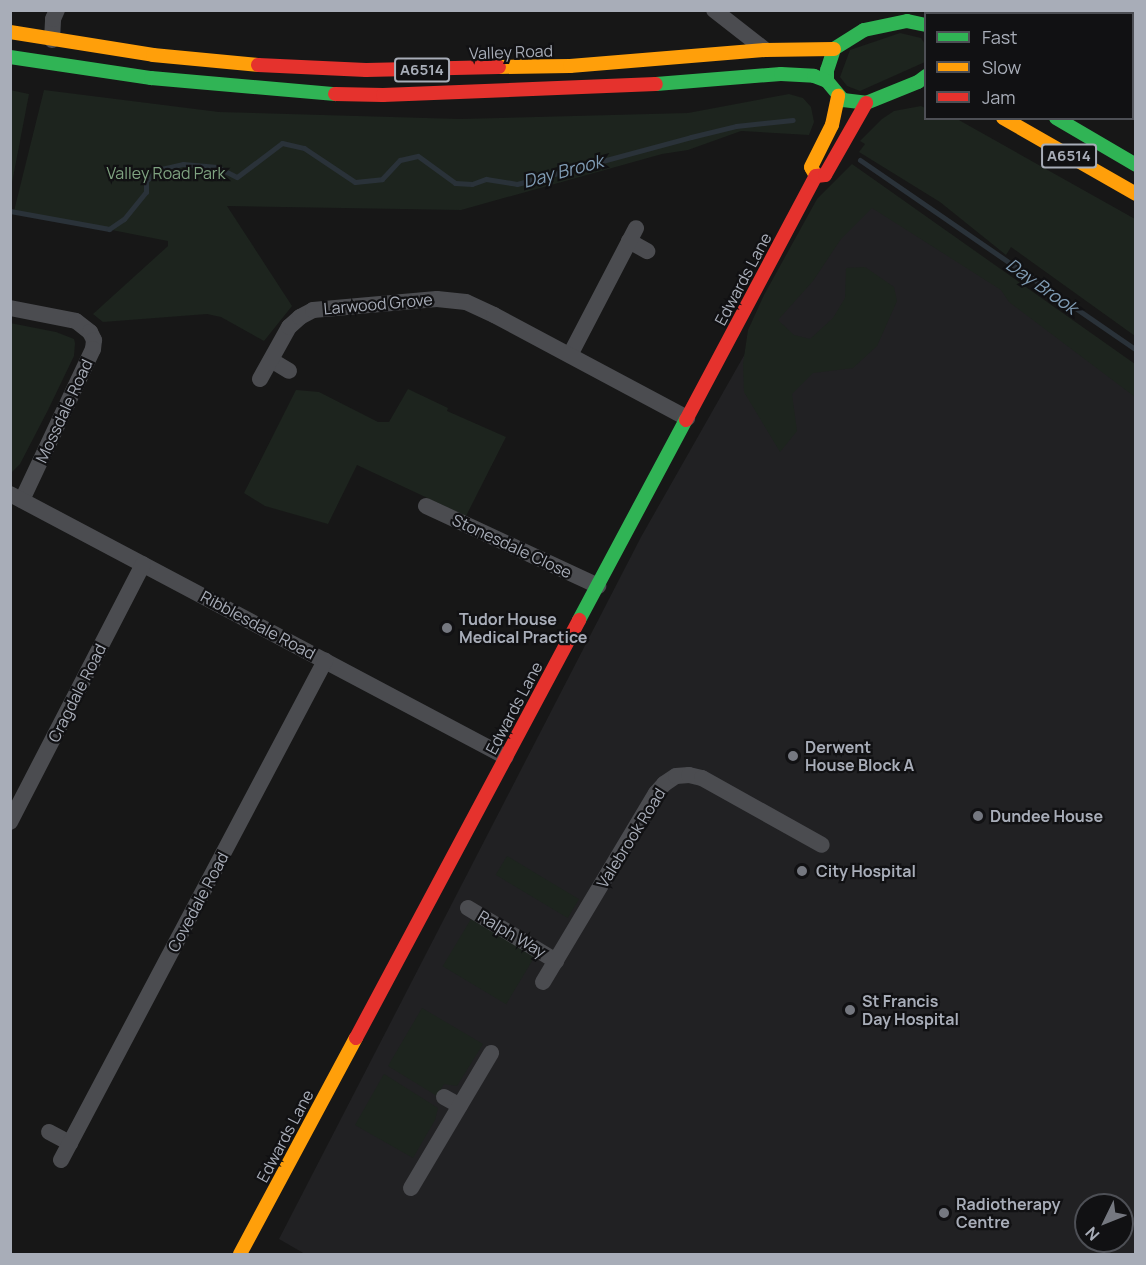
<!DOCTYPE html>
<style>
body{margin:0}
#map{position:relative;width:1146px;height:1265px;overflow:hidden;background:#171717;font-family:Manrope,sans-serif}
div>[style]{position:absolute}
[style*='--x']{left:calc(var(--x)*1px);top:calc(var(--y)*1px);width:calc(var(--w)*1px);rotate:calc(var(--a)*1deg)}
.built>*{inset:0;background:#212123}
.green>*{inset:0;background:#1d241e;transform-origin:0 0}
.stream>*{height:5px;margin:-2.5px;padding:0 2.5px;transform-origin:2.5px;border-radius:2.5px;background:#2a3239}
.street>*{height:16px;margin:-8px;padding:0 8px;transform-origin:8px;border-radius:8px;background:#4b4c50}
.fast>*{height:14px;margin:-7px;padding:0 7px;transform-origin:7px;border-radius:7px;background:#30b455}
.slow>*{height:14px;margin:-7px;padding:0 7px;transform-origin:7px;border-radius:7px;background:#ff9f0a}
.jam>*{height:14px;margin:-7px;padding:0 7px;transform-origin:7px;border-radius:7px;background:#e5322d}
.dots>*{width:16px;height:16px;translate:-50% -50%;box-sizing:border-box;border:3px solid #111113;border-radius:50%}
span{translate:-50% -50%;white-space:nowrap;text-align:center;line-height:1.15;-webkit-text-stroke:4.5px #111113;paint-order:stroke}
.shield-label span{padding:2px 4px;background:#111113;border:2px solid;border-radius:4px;-webkit-text-stroke-width:0}
.shield-label{font-size:15px;color:#a8adb8;font-weight:700}
.street-label{font-size:16px;color:#a8adb8}
.park-label{font-size:16px;color:#7fa381}
.poi-label{font-size:16px;color:#a8adb8;font-weight:700}
.left{translate:0 -50%;text-align:left}
.water-label{font-size:18px;color:#7f9bb3;font-style:italic}
.frame{position:absolute;inset:0;border:12px solid #a8adb8;pointer-events:none}
.legend{position:absolute;left:924px;top:12px;width:210px;height:108px;box-sizing:border-box;background:#111113;border:2px solid #4d4f55;margin:0;padding:8px 10px;list-style:none;font-size:18px;color:#a8adb8}
.legend li{display:flex;align-items:center;gap:12px;height:30px}
.legend b{width:30px;border:2px solid #4d4f55}
.north{position:absolute;left:1074px;top:1193px;width:60px;height:60px;box-sizing:border-box;background:#111113;border:2px solid #4d4f55;border-radius:50%;rotate:227deg;font-size:16px;font-weight:700;line-height:24px;text-align:center;color:#a8adb8}
.north::after{content:'';display:block;margin:auto;width:21px;height:27px;background:#757880;clip-path:polygon(50% 0,100% 100%,50% 72%,0 100%)}
</style>
<div id="map">
<div class="built">
<div style="clip-path:polygon(evenodd,851px 167px,1135px 369px,1135px 1254px,305px 1254px,279px 1239px,641px 537px,851px 167px,1086px 1205px,1122px 1205px,1122px 1241px,1086px 1241px,1086px 1205px)"></div>
</div>
<div class="green">
<div style="clip-path:polygon(900px 33px,921px 38px,925px 44px,925px 62px,860px 91px,847px 86px,840px 77px,850px 50px)"></div>
<div style="clip-path:polygon(10px 90px,29px 94px,11px 188px,10px 188px)"></div>
<div style="clip-path:polygon(44px 90px,219px 112px,460px 119px,688px 113px,789px 94px,803px 98px,811px 107px,814px 122px,809px 135px,741px 131px,688px 150px,662px 154px,461px 210px,227px 206px,292px 306px,264px 341px,221px 317px,207px 314px,103px 322px,93px 314px,168px 246px,168px 241px,14px 211px)"></div>
<div style="clip-path:polygon(921px 106px,925px 108px,926px 118px,957px 119px,1135px 219px,1135px 336px,1011px 247px,1006px 255px,940px 202px,859px 152px,865px 144px,860px 141px,882px 119px,894px 111px)"></div>
<div style="clip-path:polygon(852px 164px,1135px 364px,1135px 397px,1009px 302px,1001px 290px,872px 208px,841px 239px,813px 281px,778px 320px,794px 335px,810px 339px,833px 318px,845px 298px,846px 268px,865px 267px,894px 287px,897px 301px,877px 346px,853px 368px,813px 373px,792px 394px,797px 431px,780px 452px,744px 392px,743px 364px,748px 330px,764px 295px,817px 199px)"></div>
<div style="clip-path:polygon(10px 323px,56px 332px,74px 339px,75px 343px,74px 356px,48px 410px,20px 464px,12px 472px)"></div>
<div style="clip-path:polygon(408px 389px,448px 408px,447px 411px,506px 437px,466px 516px,357px 465px,328px 524px,265px 506px,244px 493px,296px 390px,319px 392px,378px 422px,389px 422px)"></div>
<div style="left:507px;top:856px;width:84px;height:22px;rotate:31deg"></div>
<div style="left:471px;top:919px;width:74px;height:55px;rotate:31deg"></div>
<div style="clip-path:polygon(422px 1008px,483px 1044px,457px 1086px,444px 1084px,437px 1096px,388px 1066px)"></div>
<div style="clip-path:polygon(384px 1074px,438px 1108px,435px 1120px,413px 1158px,355px 1125px)"></div>
</div>
<div class="stream">
<div style="--x:860;--y:160;--w:335;--a:34.5"></div>
<div style="--x:10;--y:211;--w:101;--a:10.3"></div>
<div style="--x:109;--y:229;--w:18;--a:-34"></div>
<div style="--x:124;--y:219;--w:35;--a:-51"></div>
<div style="--x:146;--y:192;--w:11;--a:-90"></div>
<div style="--x:146;--y:181;--w:16;--a:-45"></div>
<div style="--x:157;--y:170;--w:27;--a:-13"></div>
<div style="--x:183;--y:164;--w:34;--a:5"></div>
<div style="--x:217;--y:167;--w:22;--a:27"></div>
<div style="--x:237;--y:177;--w:56;--a:-37.1"></div>
<div style="--x:282;--y:143;--w:23;--a:13"></div>
<div style="--x:304;--y:148;--w:61;--a:33.7"></div>
<div style="--x:355;--y:182;--w:27;--a:-6"></div>
<div style="--x:382;--y:179;--w:26;--a:-47"></div>
<div style="--x:400;--y:160;--w:18;--a:-13"></div>
<div style="--x:418;--y:156;--w:46;--a:36.1"></div>
<div style="--x:455;--y:183;--w:17;--a:3"></div>
<div style="--x:472;--y:184;--w:15;--a:-20"></div>
<div style="--x:486;--y:179;--w:31;--a:9"></div>
<div style="--x:517;--y:184;--w:180;--a:-15.1"></div>
<div style="--x:691;--y:137;--w:46;--a:-13.7"></div>
<div style="--x:736;--y:126;--w:57;--a:-6"></div>
</div>
<div class="street">
<div style="--x:714;--y:10;--w:63;--a:38"></div>
<div style="--x:52;--y:40;--w:21;--a:-87"></div>
<div style="--x:53;--y:19;--w:10;--a:-66"></div>
<div style="--x:629;--y:241;--w:21;--a:29"></div>
<div style="--x:10;--y:308;--w:67;--a:11.1"></div>
<div style="--x:76;--y:321;--w:18;--a:38"></div>
<div style="--x:90;--y:332;--w:9;--a:63"></div>
<div style="--x:94;--y:340;--w:9;--a:96"></div>
<div style="--x:93;--y:349;--w:167;--a:115.2"></div>
<div style="--x:570;--y:355;--w:143;--a:-62.5"></div>
<div style="--x:271;--y:360;--w:21;--a:31"></div>
<div style="--x:260;--y:379;--w:60;--a:-60.9"></div>
<div style="--x:289;--y:327;--w:15;--a:-42"></div>
<div style="--x:300;--y:317;--w:15;--a:-28"></div>
<div style="--x:313;--y:310;--w:124;--a:-5.1"></div>
<div style="--x:437;--y:299;--w:29;--a:6"></div>
<div style="--x:466;--y:302;--w:31;--a:25"></div>
<div style="--x:494;--y:315;--w:219;--a:28.1"></div>
<div style="--x:10;--y:494;--w:561;--a:27.93"></div>
<div style="--x:426;--y:506;--w:190;--a:24.9"></div>
<div style="--x:10;--y:822;--w:290;--a:-62.7"></div>
<div style="--x:468;--y:908;--w:103;--a:31.1"></div>
<div style="--x:543;--y:982;--w:220;--a:-59.1"></div>
<div style="--x:656;--y:793;--w:12;--a:-48"></div>
<div style="--x:664;--y:784;--w:14;--a:-34"></div>
<div style="--x:676;--y:776;--w:13;--a:-4"></div>
<div style="--x:689;--y:775;--w:13;--a:13"></div>
<div style="--x:702;--y:778;--w:137;--a:29.2"></div>
<div style="--x:444;--y:1097;--w:18;--a:29"></div>
<div style="--x:49;--y:1132;--w:24;--a:28"></div>
<div style="--x:61;--y:1160;--w:565;--a:-62.12"></div>
<div style="--x:411;--y:1188;--w:157;--a:-59.3"></div>
</div>
<div class="fast">
<div style="--x:926;--y:25;--w:19;--a:-168"></div>
<div style="--x:907;--y:21;--w:44;--a:168.2"></div>
<div style="--x:864;--y:30;--w:36;--a:148"></div>
<div style="--x:834;--y:49;--w:22;--a:108"></div>
<div style="--x:827;--y:70;--w:11;--a:90"></div>
<div style="--x:827;--y:81;--w:25;--a:50"></div>
<div style="--x:843;--y:100;--w:23;--a:7"></div>
<div style="--x:866;--y:103;--w:56;--a:-22"></div>
<div style="--x:918;--y:82;--w:10;--a:-37"></div>
<div style="--x:10;--y:57;--w:143;--a:8.5"></div>
<div style="--x:151;--y:78;--w:185;--a:5"></div>
<div style="--x:656;--y:84;--w:125;--a:-4.6"></div>
<div style="--x:781;--y:74;--w:33;--a:3"></div>
<div style="--x:814;--y:76;--w:14;--a:21"></div>
<div style="--x:1056;--y:118;--w:93;--a:30.4"></div>
<div style="--x:579;--y:620;--w:227;--a:-61.9"></div>
</div>
<div class="slow">
<div style="--x:10;--y:32;--w:145;--a:9.1"></div>
<div style="--x:153;--y:55;--w:105;--a:5.4"></div>
<div style="--x:499;--y:67;--w:71;--a:-0.8"></div>
<div style="--x:570;--y:66;--w:196;--a:-4.7"></div>
<div style="--x:765;--y:50;--w:69;--a:-0.8"></div>
<div style="--x:1003;--y:118;--w:153;--a:29.7"></div>
<div style="--x:816;--y:176;--w:10;--a:-119"></div>
<div style="--x:811;--y:167;--w:47;--a:-63.4"></div>
<div style="--x:832;--y:125;--w:30;--a:-78"></div>
<div style="--x:240;--y:1254;--w:245;--a:-61.8"></div>
</div>
<div class="jam">
<div style="--x:258;--y:65;--w:108;--a:2.7"></div>
<div style="--x:366;--y:70;--w:133;--a:-1.3"></div>
<div style="--x:335;--y:94;--w:48;--a:1.2"></div>
<div style="--x:383;--y:95;--w:273;--a:-2.3"></div>
<div style="--x:686;--y:420;--w:276;--a:-62"></div>
<div style="--x:816;--y:176;--w:9;--a:-6"></div>
<div style="--x:825;--y:175;--w:83;--a:-60.3"></div>
<div style="--x:356;--y:1038;--w:474;--a:-61.9"></div>
</div>
<div class="dots">
<div style="left:447px;top:628px;background:#757880"></div>
<div style="left:793px;top:756px;background:#757880"></div>
<div style="left:978px;top:816px;background:#757880"></div>
<div style="left:802px;top:871px;background:#757880"></div>
<div style="left:850px;top:1010px;background:#757880"></div>
<div style="left:944px;top:1213px;background:#757880"></div>
</div>
<div class="shield-label">
<span style="left:422px;top:70px">A6514</span>
<span style="left:1069px;top:156px">A6514</span>
</div>
<div class="street-label">
<span style="left:511px;top:52px;rotate:-2deg">Valley Road</span>
<span style="left:743px;top:279px;rotate:-62deg">Edwards Lane</span>
<span style="left:378px;top:304px;rotate:-5deg">Larwood Grove</span>
<span style="left:64px;top:411px;rotate:-65deg">Mossdale Road</span>
<span style="left:512px;top:546px;rotate:25deg">Stonesdale Close</span>
<span style="left:258px;top:625px;rotate:28deg">Ribblesdale Road</span>
<span style="left:77px;top:693px;rotate:-63deg">Cragdale Road</span>
<span style="left:514px;top:708px;rotate:-62deg">Edwards Lane</span>
<span style="left:631px;top:838px;rotate:-58deg">Valebrook Road</span>
<span style="left:198px;top:902px;rotate:-62deg">Covedale Road</span>
<span style="left:512px;top:934px;rotate:31deg">Ralph Way</span>
<span style="left:285px;top:1136px;rotate:-62deg">Edwards Lane</span>
</div>
<div class="park-label">
<span style="left:166px;top:173px">Valley Road Park</span>
</div>
<div class="poi-label">
<span class="left" style="left:459px;top:628px">Tudor House<br>Medical Practice</span>
<span class="left" style="left:805px;top:756px">Derwent<br>House Block A</span>
<span class="left" style="left:990px;top:816px">Dundee House</span>
<span class="left" style="left:816px;top:871px">City Hospital</span>
<span class="left" style="left:862px;top:1010px">St Francis<br>Day Hospital</span>
<span class="left" style="left:956px;top:1213px">Radiotherapy<br>Centre</span>
</div>
<div class="water-label">
<span style="left:563px;top:171px;rotate:-15deg">Day Brook</span>
<span style="left:1042px;top:286px;rotate:35deg">Day Brook</span>
</div>
<div class="frame"></div>
<ul class="legend">
<li><b style="height:8px;background:#30b455"></b>Fast</li>
<li><b style="height:8px;background:#ff9f0a"></b>Slow</li>
<li><b style="height:8px;background:#e5322d"></b>Jam</li>
</ul>
<div class="north">N</div>
</div>
